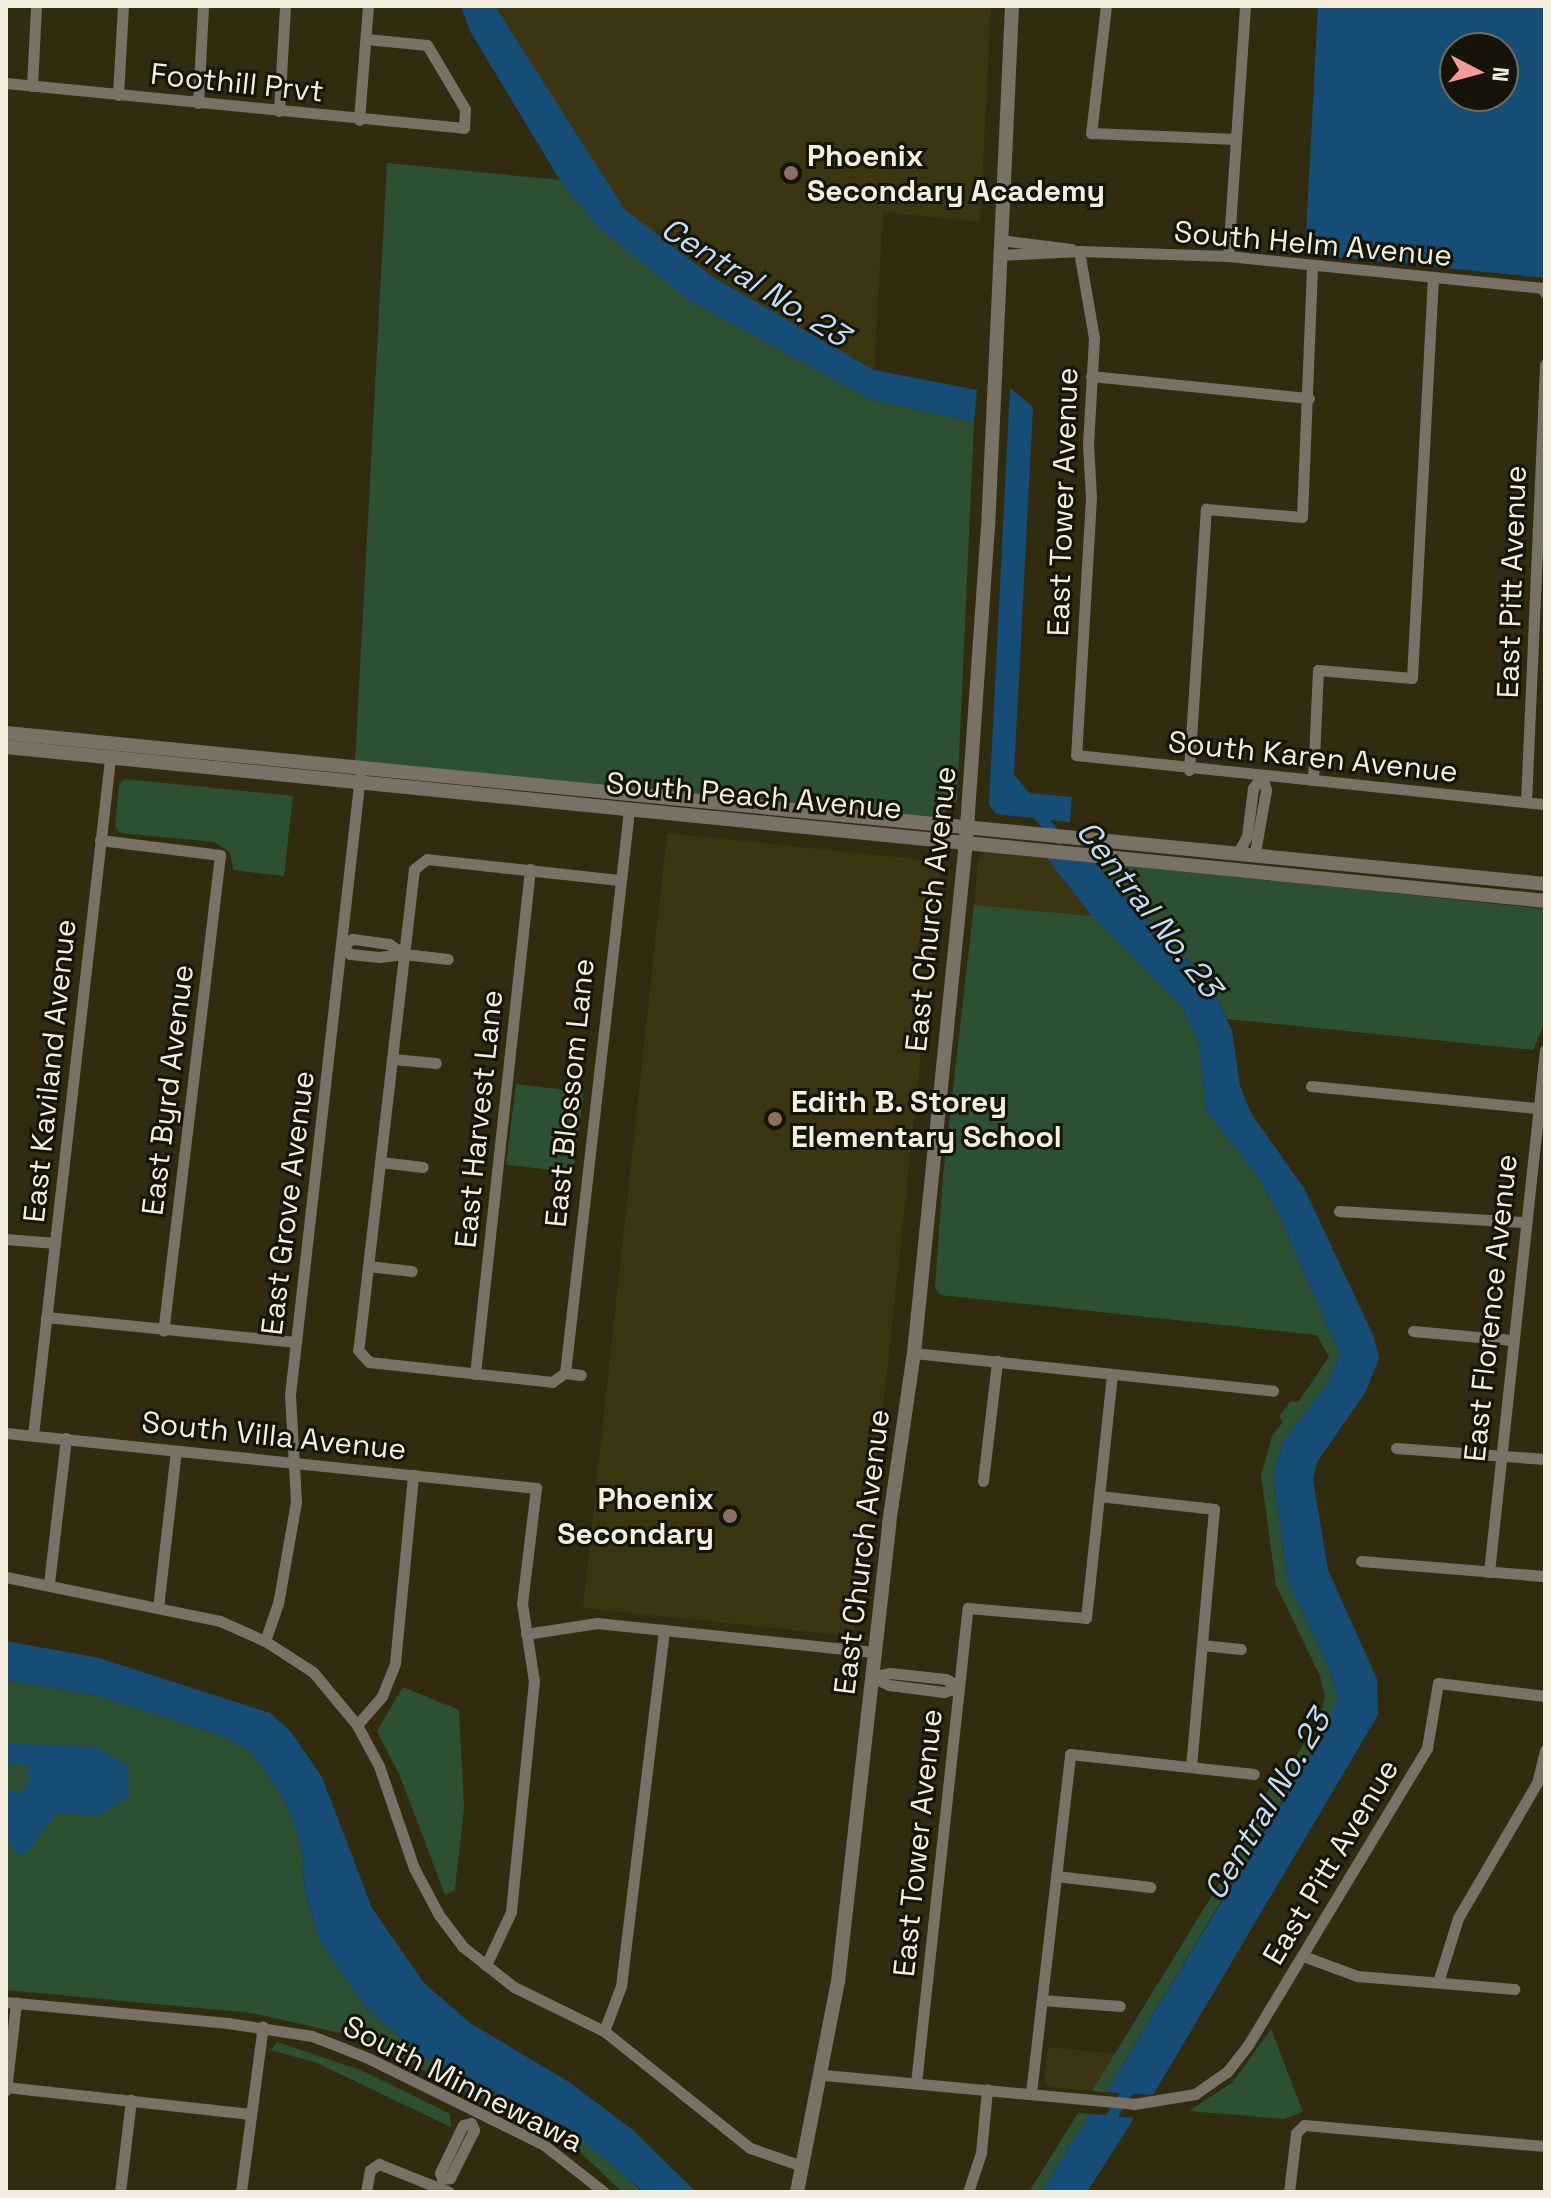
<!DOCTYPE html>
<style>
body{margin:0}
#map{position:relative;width:1551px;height:2198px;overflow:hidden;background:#312c10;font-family:"Space Grotesk",sans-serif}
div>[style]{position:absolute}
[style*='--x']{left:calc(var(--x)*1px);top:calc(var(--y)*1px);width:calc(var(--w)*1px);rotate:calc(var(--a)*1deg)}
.built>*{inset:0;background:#3c3512}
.green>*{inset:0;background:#2e5032;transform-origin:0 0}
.water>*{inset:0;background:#164d76}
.canal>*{height:11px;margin:-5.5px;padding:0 5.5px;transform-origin:5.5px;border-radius:5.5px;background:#164d76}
.minor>*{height:11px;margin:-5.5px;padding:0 5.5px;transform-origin:5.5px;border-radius:5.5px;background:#797166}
.tertiary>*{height:14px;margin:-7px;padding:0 7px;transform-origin:7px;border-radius:7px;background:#797166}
.dots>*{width:22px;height:22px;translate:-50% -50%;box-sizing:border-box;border:4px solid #161409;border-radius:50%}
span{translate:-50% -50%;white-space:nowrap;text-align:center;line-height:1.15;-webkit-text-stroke:6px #161409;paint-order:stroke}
.street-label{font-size:30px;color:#f2efdf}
.poi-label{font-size:30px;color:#f2efdf;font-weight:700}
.left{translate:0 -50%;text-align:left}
.right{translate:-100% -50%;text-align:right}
.water-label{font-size:32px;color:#c0ddf8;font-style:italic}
.frame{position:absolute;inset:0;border:8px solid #f2efdf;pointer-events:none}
.north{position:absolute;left:1439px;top:32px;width:80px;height:80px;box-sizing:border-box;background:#161409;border:2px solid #6e6c5f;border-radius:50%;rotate:96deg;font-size:22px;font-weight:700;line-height:32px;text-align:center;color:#f2efdf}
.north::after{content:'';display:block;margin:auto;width:28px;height:36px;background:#f59b97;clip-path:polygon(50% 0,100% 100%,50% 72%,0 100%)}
</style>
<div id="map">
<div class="built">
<div style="clip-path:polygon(495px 6px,991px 6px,980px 222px,883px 212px,874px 370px,713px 277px,624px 210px)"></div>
<div style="clip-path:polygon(667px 833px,935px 861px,941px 868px,887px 1371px,854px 1630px,848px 1636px,583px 1608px)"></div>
<div style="clip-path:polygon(988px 850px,1045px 856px,1092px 916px,974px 905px,978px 859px)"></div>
<div style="clip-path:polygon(1048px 2047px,1117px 2054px,1092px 2091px,1049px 2087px,1044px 2081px)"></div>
</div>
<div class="green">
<div style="clip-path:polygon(387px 163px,560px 180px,597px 225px,689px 300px,869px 399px,974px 422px,957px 801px,939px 818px,355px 763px)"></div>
<div style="clip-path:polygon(125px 779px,293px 796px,284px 876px,233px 870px,230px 852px,214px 842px,120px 833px,115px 827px,119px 784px)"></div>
<div style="clip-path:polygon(1100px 863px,1545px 909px,1545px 1022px,1533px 1050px,1227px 1019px,1210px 983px,1101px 871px)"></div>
<div style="clip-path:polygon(974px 905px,1092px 916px,1182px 1007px,1199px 1044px,1206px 1111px,1255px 1172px,1280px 1217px,1340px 1354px,1328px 1383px,1283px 1442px,1273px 1476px,1288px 1581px,1331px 1672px,1337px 1698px,1331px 1719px,1106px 2092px,1092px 2091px,1265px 1809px,1262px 1802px,1271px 1786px,1279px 1787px,1320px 1715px,1325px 1697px,1320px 1676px,1276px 1585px,1261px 1475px,1272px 1436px,1283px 1422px,1279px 1416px,1291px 1401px,1298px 1402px,1329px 1357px,1317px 1335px,940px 1295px,935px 1288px,943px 1176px)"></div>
<div style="left:516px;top:1084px;width:68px;height:81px;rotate:7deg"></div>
<div style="clip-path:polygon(6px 1680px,95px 1695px,218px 1734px,252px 1752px,286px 1803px,301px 1844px,305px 1891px,320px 1942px,367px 2009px,422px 2056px,587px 2141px,642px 2192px,622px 2192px,572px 2144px,354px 2036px,252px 2013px,6px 1990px)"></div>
<div style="clip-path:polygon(403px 1687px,459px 1710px,464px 1807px,455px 1890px,445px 1895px,400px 1776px,377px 1731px)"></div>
<div style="clip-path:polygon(1271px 2029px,1303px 2112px,1284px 2119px,1189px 2111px,1233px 2082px)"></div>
<div style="clip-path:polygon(277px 2042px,363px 2071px,450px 2114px,451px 2127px,317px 2063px,271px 2050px)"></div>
<div style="clip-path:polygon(1078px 2113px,1090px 2114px,1041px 2192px,1029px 2192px)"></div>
</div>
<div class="water">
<div style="clip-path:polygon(461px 6px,495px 6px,625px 210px,713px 277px,874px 370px,977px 390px,974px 422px,869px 399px,689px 300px,637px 259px,597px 225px,560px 180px,470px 31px)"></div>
<div style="clip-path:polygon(evenodd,1318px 6px,1545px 6px,1545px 278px,1305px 254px,1318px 6px,1455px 48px,1503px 48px,1503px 96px,1455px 96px,1455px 48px)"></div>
<div style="clip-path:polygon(1010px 388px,1033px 407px,1014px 774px,1029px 793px,1072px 797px,1070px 822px,996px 814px,989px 804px)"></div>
<div style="clip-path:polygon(1045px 856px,1100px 863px,1101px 871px,1210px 983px,1232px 1031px,1240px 1086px,1252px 1115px,1304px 1188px,1374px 1337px,1379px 1358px,1365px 1393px,1317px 1462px,1313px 1480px,1328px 1570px,1377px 1679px,1378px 1715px,1153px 2095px,1106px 2092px,1318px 1743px,1337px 1698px,1331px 1672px,1288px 1581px,1273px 1476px,1283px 1442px,1328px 1383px,1340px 1354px,1280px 1217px,1255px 1172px,1206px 1111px,1199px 1044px,1182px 1007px,1092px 916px)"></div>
<div style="clip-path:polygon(6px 1641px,99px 1658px,270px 1713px,290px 1731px,322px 1777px,372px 1908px,424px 1983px,470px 2023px,569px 2082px,633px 2130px,696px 2192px,644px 2192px,566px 2127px,422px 2056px,367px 2009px,320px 1942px,305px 1891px,301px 1844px,286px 1803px,252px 1752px,218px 1734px,95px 1695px,6px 1680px)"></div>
<div style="clip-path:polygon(6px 1743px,97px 1747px,128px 1766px,129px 1796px,100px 1815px,57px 1813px,25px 1854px,16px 1853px,6px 1833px,6px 1787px,20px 1794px,28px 1782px,28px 1764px,12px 1764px,6px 1772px)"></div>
<div style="clip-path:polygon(1090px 2114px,1134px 2118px,1087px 2192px,1041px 2192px)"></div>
</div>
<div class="canal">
<div style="--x:1034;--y:810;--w:38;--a:49"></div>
<div style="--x:1104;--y:2128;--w:54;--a:-57.8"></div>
</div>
<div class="minor">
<div style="--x:1106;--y:6;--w:128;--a:96.7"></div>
<div style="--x:1091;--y:133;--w:145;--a:2.4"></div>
<div style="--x:6;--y:83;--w:460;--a:5.6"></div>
<div style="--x:464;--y:128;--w:19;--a:-87"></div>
<div style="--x:465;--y:109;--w:74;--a:-120.7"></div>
<div style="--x:427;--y:45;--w:61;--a:-174.4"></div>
<div style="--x:32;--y:86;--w:80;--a:-87.1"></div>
<div style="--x:118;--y:95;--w:89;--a:-86.8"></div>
<div style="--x:198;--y:103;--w:97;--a:-87"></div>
<div style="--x:279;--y:111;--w:105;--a:-86.7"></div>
<div style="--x:359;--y:120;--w:114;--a:-85.5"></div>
<div style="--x:1000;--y:240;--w:72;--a:7.2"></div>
<div style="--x:1079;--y:251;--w:88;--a:80.2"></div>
<div style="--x:1094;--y:338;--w:106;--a:93.2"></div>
<div style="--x:1088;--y:444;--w:53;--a:86.8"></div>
<div style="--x:1091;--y:497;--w:258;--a:93.3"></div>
<div style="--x:1076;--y:755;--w:472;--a:6"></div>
<div style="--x:1000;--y:255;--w:79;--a:-2.9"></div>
<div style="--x:1079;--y:251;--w:149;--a:1.9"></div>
<div style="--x:1228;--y:256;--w:317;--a:5.8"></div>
<div style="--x:1543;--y:288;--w:5;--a:68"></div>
<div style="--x:1228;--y:256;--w:251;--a:-86.1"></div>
<div style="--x:1091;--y:376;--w:219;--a:5.8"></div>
<div style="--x:1189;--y:770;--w:262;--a:-86.3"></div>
<div style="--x:1206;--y:509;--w:96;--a:4.8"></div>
<div style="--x:1302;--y:517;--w:249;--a:-87.7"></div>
<div style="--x:1313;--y:780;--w:110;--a:-87.4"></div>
<div style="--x:1318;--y:670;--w:94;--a:4.9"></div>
<div style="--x:1412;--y:678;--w:399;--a:-87"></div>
<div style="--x:1526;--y:802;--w:438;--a:-87.5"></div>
<div style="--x:100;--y:840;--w:121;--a:7.1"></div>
<div style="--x:220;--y:855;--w:479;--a:96.8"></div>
<div style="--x:1239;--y:851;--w:17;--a:-62"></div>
<div style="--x:1247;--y:836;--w:48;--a:-82.9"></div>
<div style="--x:1253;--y:788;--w:15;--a:-53"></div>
<div style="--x:1255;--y:852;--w:63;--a:-79.9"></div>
<div style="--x:1266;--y:790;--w:15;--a:-106"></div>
<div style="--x:619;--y:880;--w:193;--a:-173.8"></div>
<div style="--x:427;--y:859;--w:16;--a:142"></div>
<div style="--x:414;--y:869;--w:484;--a:96.6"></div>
<div style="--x:358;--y:1350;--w:16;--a:47"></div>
<div style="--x:369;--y:1362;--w:184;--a:6.2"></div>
<div style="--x:552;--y:1382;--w:16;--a:-35"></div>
<div style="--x:565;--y:1373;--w:567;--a:-83.51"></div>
<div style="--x:404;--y:954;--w:18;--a:-146"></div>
<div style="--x:389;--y:944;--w:37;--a:-172"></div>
<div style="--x:352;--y:939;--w:12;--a:145"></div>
<div style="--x:342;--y:946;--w:11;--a:45"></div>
<div style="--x:350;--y:954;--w:29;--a:6"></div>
<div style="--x:379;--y:957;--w:25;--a:-7"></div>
<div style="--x:404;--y:954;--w:44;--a:6.5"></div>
<div style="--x:393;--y:1059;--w:43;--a:5.3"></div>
<div style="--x:1311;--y:1086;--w:225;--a:5.6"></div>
<div style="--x:380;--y:1162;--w:43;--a:6.6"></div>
<div style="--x:1339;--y:1211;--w:184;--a:3.4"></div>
<div style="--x:6;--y:1239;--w:49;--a:4.7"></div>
<div style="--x:368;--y:1266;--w:44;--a:6.5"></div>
<div style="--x:46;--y:1317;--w:251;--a:5.7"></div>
<div style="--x:1413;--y:1331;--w:98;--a:5.2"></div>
<div style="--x:914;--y:1353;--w:361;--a:6"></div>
<div style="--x:565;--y:1373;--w:16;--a:7"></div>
<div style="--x:475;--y:1374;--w:508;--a:-83.78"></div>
<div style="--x:6;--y:1433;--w:533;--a:5.92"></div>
<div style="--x:536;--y:1488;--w:116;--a:96.9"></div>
<div style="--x:522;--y:1603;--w:79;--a:81.3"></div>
<div style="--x:534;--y:1681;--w:232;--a:95.7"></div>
<div style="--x:511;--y:1912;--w:59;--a:115.3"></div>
<div style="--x:33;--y:1435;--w:680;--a:-83.5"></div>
<div style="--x:1396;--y:1448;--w:149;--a:4.2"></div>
<div style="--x:983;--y:1481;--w:121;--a:-83.3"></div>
<div style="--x:1099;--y:1496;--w:116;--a:6.4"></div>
<div style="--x:1214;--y:1509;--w:259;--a:95.1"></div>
<div style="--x:1361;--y:1561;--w:185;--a:4.7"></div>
<div style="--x:1489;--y:1572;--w:525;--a:-83.88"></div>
<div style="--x:6;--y:1577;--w:218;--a:11.6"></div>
<div style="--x:220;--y:1621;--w:49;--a:24"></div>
<div style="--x:265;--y:1641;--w:57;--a:32.9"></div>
<div style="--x:313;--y:1672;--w:69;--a:50.3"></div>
<div style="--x:357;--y:1725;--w:47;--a:61.8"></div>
<div style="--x:379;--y:1766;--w:108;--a:71.1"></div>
<div style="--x:414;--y:1868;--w:53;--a:62"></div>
<div style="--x:439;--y:1915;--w:39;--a:53"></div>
<div style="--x:462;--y:1946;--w:66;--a:38.3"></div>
<div style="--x:514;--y:1987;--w:100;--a:26.1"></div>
<div style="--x:604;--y:2031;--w:187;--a:38.7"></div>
<div style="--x:750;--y:2148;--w:55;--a:19.1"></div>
<div style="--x:49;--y:1583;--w:146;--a:-83.3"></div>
<div style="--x:158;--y:1608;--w:158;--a:-83.5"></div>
<div style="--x:526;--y:1634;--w:72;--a:-8.8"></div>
<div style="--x:597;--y:1623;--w:280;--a:6"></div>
<div style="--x:265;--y:1641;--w:39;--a:-71"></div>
<div style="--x:278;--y:1604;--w:104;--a:-80"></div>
<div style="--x:296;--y:1502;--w:107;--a:-93.2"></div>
<div style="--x:290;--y:1395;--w:623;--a:-83.55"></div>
<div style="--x:1202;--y:1645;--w:39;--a:6"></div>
<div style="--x:872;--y:1677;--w:19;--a:25"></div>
<div style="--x:889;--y:1685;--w:55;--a:7.3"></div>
<div style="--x:944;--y:1692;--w:16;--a:-18"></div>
<div style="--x:872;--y:1677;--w:18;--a:-13"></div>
<div style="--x:890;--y:1673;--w:56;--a:6.1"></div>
<div style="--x:946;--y:1679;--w:15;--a:32"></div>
<div style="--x:357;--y:1725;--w:38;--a:-49"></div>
<div style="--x:382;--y:1696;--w:35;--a:-68"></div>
<div style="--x:395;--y:1663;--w:189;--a:-84.5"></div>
<div style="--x:1056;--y:1876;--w:95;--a:6.7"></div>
<div style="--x:1303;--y:1956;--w:58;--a:20.3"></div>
<div style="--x:1357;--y:1976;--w:158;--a:4.7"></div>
<div style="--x:1438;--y:1982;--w:67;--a:-72.6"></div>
<div style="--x:1458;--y:1918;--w:156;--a:-59.7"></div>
<div style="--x:1537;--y:1783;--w:34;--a:-76"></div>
<div style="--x:1042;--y:2000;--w:78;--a:4.4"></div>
<div style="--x:6;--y:2002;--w:223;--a:5.4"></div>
<div style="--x:228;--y:2023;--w:85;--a:8.8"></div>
<div style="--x:312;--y:2036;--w:60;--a:21.4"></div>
<div style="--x:368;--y:2058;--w:196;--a:26.3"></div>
<div style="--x:544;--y:2145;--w:76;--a:38.1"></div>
<div style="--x:604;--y:2031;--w:48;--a:-69.3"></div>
<div style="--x:621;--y:1986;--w:359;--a:-83.1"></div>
<div style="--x:824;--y:2075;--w:311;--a:5.3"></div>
<div style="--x:1134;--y:2104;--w:62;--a:-9.3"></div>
<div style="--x:1195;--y:2094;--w:39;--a:-35"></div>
<div style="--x:1227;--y:2072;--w:34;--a:-52"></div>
<div style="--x:1248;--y:2045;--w:347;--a:-58.9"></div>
<div style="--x:1427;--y:1748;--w:66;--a:-80.4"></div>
<div style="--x:1438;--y:1683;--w:108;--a:6.9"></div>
<div style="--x:916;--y:2083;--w:478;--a:-83.8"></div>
<div style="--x:968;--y:1608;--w:118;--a:4.8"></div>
<div style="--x:1086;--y:1618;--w:245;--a:-83.9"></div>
<div style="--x:6;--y:2087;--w:246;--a:6.3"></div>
<div style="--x:6;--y:2090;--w:88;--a:-83.4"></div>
<div style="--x:1031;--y:2093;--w:341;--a:-83.4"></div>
<div style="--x:1070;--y:1754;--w:185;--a:6.2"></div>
<div style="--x:471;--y:2123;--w:8;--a:67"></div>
<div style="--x:474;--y:2130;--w:54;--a:116.6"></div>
<div style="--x:450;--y:2178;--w:8;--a:173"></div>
<div style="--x:442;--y:2179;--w:6;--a:-108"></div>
<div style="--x:440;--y:2173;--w:53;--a:-64.4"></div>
<div style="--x:463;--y:2125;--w:8;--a:-14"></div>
<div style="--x:120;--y:2192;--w:93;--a:-83.2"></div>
<div style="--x:241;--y:2192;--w:167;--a:-82.5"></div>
<div style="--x:366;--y:2192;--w:22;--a:-80"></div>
<div style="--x:370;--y:2170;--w:11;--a:-34"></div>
<div style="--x:379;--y:2164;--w:75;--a:21.8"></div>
<div style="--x:968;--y:2192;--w:41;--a:-71.6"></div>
<div style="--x:981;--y:2153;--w:64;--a:-84.6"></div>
<div style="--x:1289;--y:2192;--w:59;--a:-83.2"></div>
<div style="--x:1296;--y:2133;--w:11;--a:-45"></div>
<div style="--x:1304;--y:2125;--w:242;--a:5"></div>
</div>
<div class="tertiary">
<div style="--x:6;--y:733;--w:1546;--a:5.6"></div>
<div style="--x:6;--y:747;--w:1547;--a:5.71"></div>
<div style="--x:797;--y:2192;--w:214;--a:-79"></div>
<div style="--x:838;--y:1982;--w:461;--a:-83.6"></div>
<div style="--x:889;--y:1524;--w:173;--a:-81.7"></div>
<div style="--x:914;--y:1353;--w:515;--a:-84.2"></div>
<div style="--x:966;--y:841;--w:313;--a:-86"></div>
<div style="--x:988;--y:529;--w:524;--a:-87.37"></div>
</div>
<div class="dots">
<div style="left:791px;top:173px;background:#8d6e63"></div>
<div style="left:775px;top:1119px;background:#8d6e63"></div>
<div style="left:730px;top:1516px;background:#8d6e63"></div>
</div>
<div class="street-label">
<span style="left:237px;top:83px;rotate:6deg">Foothill Prvt</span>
<span style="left:1313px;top:244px;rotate:5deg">South Helm Avenue</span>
<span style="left:1063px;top:502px;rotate:-88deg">East Tower Avenue</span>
<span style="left:1512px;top:582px;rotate:-88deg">East Pitt Avenue</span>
<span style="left:1313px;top:757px;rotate:6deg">South Karen Avenue</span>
<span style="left:754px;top:796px;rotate:5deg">South Peach Avenue</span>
<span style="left:931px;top:909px;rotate:-84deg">East Church Avenue</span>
<span style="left:50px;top:1071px;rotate:-84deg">East Kaviland Avenue</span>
<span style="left:168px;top:1090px;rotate:-83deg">East Byrd Avenue</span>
<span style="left:570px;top:1093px;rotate:-84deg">East Blossom Lane</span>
<span style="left:479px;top:1119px;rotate:-84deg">East Harvest Lane</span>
<span style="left:288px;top:1203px;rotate:-83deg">East Grove Avenue</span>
<span style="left:1491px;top:1308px;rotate:-84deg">East Florence Avenue</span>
<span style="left:274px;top:1436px;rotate:6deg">South Villa Avenue</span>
<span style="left:862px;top:1552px;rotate:-83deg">East Church Avenue</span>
<span style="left:918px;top:1843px;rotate:-84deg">East Tower Avenue</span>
<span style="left:1331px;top:1862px;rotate:-59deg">East Pitt Avenue</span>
<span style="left:463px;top:2084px;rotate:27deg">South Minnewawa</span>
</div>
<div class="poi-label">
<span class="left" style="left:807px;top:173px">Phoenix<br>Secondary Academy</span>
<span class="left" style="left:791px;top:1119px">Edith B. Storey<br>Elementary School</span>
<span class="right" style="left:714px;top:1516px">Phoenix<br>Secondary</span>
</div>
<div class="water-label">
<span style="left:755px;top:282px;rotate:32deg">Central No. 23</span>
<span style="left:1149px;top:909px;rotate:52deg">Central No. 23</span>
<span style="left:1267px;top:1805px;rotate:-59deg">Central No. 23</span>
</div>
<div class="frame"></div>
<div class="north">N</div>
</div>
